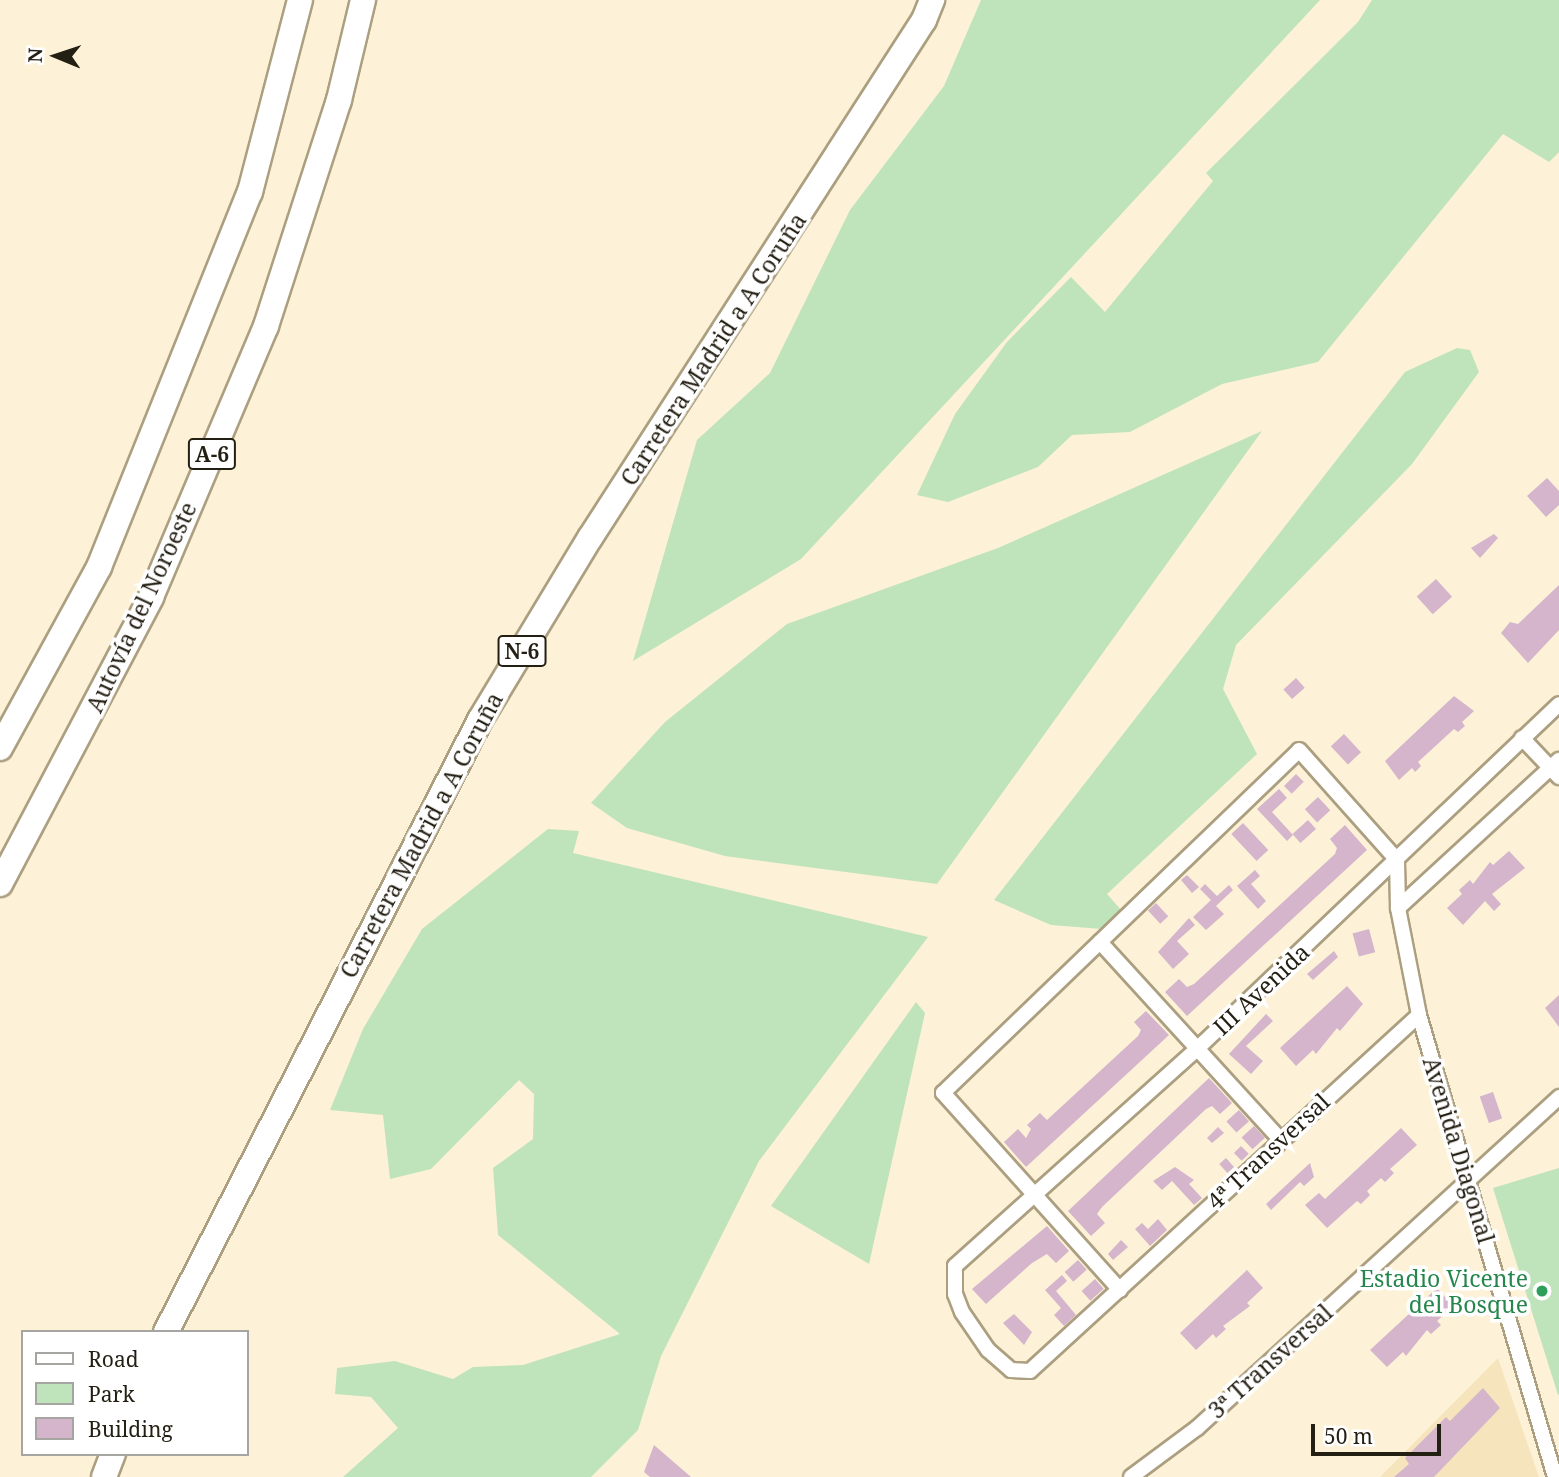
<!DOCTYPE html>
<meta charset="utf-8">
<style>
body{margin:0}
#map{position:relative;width:1559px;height:1477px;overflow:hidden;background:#fdf2d7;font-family:"Noto Serif",serif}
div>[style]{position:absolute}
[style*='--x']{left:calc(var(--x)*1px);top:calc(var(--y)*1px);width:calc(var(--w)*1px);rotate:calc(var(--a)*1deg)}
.built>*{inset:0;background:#f6e5bc}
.green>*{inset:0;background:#bfe3bb}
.building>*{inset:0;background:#d4b5cc;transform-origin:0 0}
.roads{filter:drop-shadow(2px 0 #ac9f80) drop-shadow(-2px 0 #ac9f80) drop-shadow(0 2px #ac9f80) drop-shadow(0 -2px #ac9f80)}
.street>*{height:14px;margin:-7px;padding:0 7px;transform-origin:7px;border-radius:7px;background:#fff}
.highway>*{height:24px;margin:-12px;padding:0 12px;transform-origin:12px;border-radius:12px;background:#fff}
.dots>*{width:19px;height:19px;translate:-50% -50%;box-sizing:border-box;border:4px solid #fff;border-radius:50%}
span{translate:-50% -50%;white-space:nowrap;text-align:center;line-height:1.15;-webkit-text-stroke:7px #fff;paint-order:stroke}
.shield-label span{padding:2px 5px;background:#fff;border:2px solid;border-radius:5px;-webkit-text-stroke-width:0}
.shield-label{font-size:21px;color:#241f13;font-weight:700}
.street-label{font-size:23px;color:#241f13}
.leisure-label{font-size:23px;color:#27864d}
.right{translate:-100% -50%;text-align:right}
.legend{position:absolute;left:21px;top:1330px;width:228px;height:126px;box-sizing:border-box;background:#fff;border:2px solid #a7a5a1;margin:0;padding:9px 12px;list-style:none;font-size:21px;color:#241f13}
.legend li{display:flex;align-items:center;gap:14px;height:35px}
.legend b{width:35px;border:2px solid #a7a5a1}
.north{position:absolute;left:21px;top:21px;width:70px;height:70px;-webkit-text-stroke:5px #fff;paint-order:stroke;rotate:272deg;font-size:19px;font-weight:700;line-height:28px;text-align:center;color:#241f13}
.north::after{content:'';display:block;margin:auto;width:24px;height:32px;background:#241f13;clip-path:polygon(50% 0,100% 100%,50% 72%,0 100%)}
.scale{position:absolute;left:1311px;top:1424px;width:130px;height:32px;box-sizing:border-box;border:4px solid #241f13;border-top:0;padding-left:9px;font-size:21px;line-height:24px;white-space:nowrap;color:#241f13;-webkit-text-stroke:5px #fff;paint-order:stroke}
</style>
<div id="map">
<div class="built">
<div style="clip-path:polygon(1498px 1358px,1539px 1477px,1380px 1477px)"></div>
</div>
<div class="green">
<div style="clip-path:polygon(981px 0,1320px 0,801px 559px,633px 661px,697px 440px,770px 373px,850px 210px,944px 86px)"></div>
<div style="clip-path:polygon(1372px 0,1559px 0,1559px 152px,1549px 162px,1503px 134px,1318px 362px,1222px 384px,1130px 432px,1072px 435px,1038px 467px,948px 502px,917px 495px,955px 414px,1007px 342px,1071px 277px,1105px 312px,1213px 181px,1206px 173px,1358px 22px)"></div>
<div style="clip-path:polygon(1457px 348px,1470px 350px,1479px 372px,1412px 464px,1236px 645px,1223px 689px,1257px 754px,1107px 894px,1122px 911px,1102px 929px,1051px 925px,994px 900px,1405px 372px)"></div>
<div style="clip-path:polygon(1262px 431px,937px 884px,725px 856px,627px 828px,591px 803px,665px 722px,787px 624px,998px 548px)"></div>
<div style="clip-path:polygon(548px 829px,579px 831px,573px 853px,928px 937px,759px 1161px,661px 1356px,638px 1430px,591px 1477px,343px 1477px,398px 1428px,371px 1397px,335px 1394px,337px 1368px,395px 1361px,453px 1379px,473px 1367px,523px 1365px,620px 1334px,498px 1235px,493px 1168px,533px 1139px,534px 1094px,519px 1080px,431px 1169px,390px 1179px,383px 1115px,330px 1110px,363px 1029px,422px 929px)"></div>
<div style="clip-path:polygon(916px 1002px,925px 1013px,869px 1264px,771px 1206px)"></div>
<div style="clip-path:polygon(1559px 1168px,1559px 1394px,1558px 1395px,1493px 1188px)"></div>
</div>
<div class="building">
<div style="clip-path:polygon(1547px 478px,1559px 491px,1559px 505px,1546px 517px,1527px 496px)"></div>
<div style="clip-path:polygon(1494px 534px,1498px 538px,1480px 558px,1471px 548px)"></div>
<div style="left:1436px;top:579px;width:24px;height:26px;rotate:48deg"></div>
<div style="clip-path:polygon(1559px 585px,1559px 630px,1528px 663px,1501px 633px,1510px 622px,1518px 624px)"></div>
<div style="left:1296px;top:678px;width:13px;height:17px;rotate:48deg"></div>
<div style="clip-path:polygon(1454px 696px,1474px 711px,1462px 722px,1465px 726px,1458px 732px,1454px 729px,1418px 762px,1421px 766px,1415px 772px,1412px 768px,1399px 780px,1385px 761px)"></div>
<div style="left:1344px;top:734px;width:25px;height:18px;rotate:47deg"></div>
<div style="left:1296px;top:774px;width:11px;height:17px;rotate:45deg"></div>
<div style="clip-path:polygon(1279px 789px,1287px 798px,1272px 812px,1293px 835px,1287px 841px,1257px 809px)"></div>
<div style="left:1318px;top:797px;width:18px;height:18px;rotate:47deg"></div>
<div style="left:1308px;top:820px;width:12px;height:21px;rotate:48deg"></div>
<div style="left:1243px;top:823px;width:37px;height:16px;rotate:47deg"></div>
<div style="clip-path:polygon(1345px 825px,1367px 850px,1187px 1016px,1165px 992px,1179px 979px,1187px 987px,1194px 984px,1335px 854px,1337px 848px,1330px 839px)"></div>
<div style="clip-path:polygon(1509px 851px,1525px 868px,1492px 894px,1501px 904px,1494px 911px,1485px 901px,1463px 925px,1447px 908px,1462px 894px,1459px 890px,1470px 880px,1473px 884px,1490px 862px,1493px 865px)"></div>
<div style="clip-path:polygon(1255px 870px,1260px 876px,1251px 884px,1266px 901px,1258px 909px,1237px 886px)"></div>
<div style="clip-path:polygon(1187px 875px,1199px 887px,1192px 893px,1181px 880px)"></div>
<div style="clip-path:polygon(1205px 884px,1217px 896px,1229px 885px,1233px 890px,1216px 906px,1224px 914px,1206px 930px,1193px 917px,1211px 900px,1200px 889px)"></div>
<div style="left:1156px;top:903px;width:18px;height:11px;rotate:47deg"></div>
<div style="clip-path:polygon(1189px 918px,1195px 925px,1177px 941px,1189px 954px,1173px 969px,1158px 952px)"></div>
<div style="left:1369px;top:929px;width:24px;height:17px;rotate:75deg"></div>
<div style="clip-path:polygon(1334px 951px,1338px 957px,1313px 980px,1307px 974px)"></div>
<div style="clip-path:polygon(1347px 986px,1363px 1004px,1340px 1031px,1337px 1028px,1316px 1054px,1313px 1050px,1296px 1066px,1280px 1048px)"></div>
<div style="clip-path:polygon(1559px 995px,1559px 1027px,1545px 1008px)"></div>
<div style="clip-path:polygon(1146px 1011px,1169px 1035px,1026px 1167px,1004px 1142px,1018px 1129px,1026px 1138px,1031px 1129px,1027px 1125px,1040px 1113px,1047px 1120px,1138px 1036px,1141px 1030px,1134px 1022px)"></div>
<div style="clip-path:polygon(1266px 1014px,1273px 1021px,1246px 1046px,1263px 1061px,1251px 1074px,1229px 1054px)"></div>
<div style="clip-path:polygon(1209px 1078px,1232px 1103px,1220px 1114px,1212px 1106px,1206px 1109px,1102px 1207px,1097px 1214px,1105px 1223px,1091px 1236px,1068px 1211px)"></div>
<div style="left:1493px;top:1092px;width:28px;height:14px;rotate:71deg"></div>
<div style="left:1239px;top:1110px;width:15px;height:17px;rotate:48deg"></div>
<div style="left:1254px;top:1126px;width:16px;height:17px;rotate:47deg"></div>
<div style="clip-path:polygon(1218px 1127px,1224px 1133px,1212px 1143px,1207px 1138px)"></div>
<div style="clip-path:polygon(1401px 1128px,1417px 1145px,1390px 1169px,1394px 1173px,1385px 1182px,1381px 1178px,1367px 1191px,1370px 1195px,1361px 1204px,1357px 1201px,1327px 1228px,1305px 1205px,1319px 1193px,1325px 1199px)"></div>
<div style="left:1241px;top:1146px;width:11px;height:10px;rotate:45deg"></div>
<div style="left:1226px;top:1158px;width:12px;height:9px;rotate:48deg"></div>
<div style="clip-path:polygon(1310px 1163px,1314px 1177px,1304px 1186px,1300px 1182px,1271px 1210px,1266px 1204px)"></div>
<div style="clip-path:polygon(1175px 1167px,1194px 1180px,1189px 1184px,1202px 1198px,1194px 1205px,1172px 1181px,1162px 1190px,1153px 1181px)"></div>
<div style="clip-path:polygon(1158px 1219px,1167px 1230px,1150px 1246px,1135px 1229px,1142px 1223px,1148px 1229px)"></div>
<div style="clip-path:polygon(1047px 1226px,1069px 1251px,1056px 1263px,1047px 1254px,1032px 1263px,986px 1304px,972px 1289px)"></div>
<div style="clip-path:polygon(1121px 1240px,1128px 1247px,1113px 1260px,1108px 1254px)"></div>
<div style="left:1078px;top:1260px;width:13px;height:18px;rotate:48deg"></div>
<div style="clip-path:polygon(1247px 1270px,1263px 1288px,1247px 1303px,1250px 1306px,1223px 1326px,1226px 1329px,1216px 1338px,1213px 1334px,1196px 1350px,1180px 1333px)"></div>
<div style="clip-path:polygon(1062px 1275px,1067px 1281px,1056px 1291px,1076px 1315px,1064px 1326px,1054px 1315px,1061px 1308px,1045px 1290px)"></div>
<div style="left:1095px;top:1279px;width:13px;height:18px;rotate:48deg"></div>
<div style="clip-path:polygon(1437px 1288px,1453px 1306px,1437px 1321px,1441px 1325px,1431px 1334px,1427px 1330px,1406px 1356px,1403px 1352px,1387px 1367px,1370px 1350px)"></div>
<div style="clip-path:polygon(1014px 1314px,1032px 1332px,1024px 1345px,1003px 1323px)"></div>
<div style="clip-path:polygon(1483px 1388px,1500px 1408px,1434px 1477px,1386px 1477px,1394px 1477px,1409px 1464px,1405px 1458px,1446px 1417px,1450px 1421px)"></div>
<div style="clip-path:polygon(654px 1445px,691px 1477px,650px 1477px,644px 1472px)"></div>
</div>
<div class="roads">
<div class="street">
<div style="--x:1522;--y:738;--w:54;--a:46.5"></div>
<div style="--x:1397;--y:860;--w:48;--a:88.8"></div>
<div style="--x:1398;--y:908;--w:109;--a:78.9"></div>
<div style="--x:1419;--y:1015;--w:482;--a:73.6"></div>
<div style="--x:1398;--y:908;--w:219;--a:-42.6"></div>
<div style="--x:1100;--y:942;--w:267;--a:47.6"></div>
<div style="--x:1419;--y:1015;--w:527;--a:137.54"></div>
<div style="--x:1030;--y:1371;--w:19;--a:-177"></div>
<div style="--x:1011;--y:1370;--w:30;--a:-139"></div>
<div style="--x:988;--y:1350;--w:46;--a:-124.4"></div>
<div style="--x:962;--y:1312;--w:19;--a:-111"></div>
<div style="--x:955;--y:1294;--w:28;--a:-90"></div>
<div style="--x:955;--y:1266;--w:328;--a:-41.9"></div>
<div style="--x:1199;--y:1047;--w:497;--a:-43.6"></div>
<div style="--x:1120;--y:1290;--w:265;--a:-131.9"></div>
<div style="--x:943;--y:1093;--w:494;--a:-43.9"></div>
<div style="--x:1299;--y:750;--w:147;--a:48.3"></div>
<div style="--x:1131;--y:1477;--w:82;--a:-36.6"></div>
<div style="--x:1197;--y:1428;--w:491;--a:-42.4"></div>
</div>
<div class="highway">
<div style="--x:0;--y:748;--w:206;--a:-61.3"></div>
<div style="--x:99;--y:567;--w:404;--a:-68.1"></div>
<div style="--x:250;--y:192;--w:198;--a:-75.4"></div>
<div style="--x:0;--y:884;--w:324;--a:-62.2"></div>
<div style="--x:151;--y:597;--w:294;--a:-67"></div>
<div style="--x:266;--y:326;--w:237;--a:-72.1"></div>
<div style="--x:339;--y:100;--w:103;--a:-76.5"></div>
<div style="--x:166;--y:1332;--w:688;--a:-62.84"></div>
<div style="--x:480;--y:720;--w:213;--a:-58.9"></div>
<div style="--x:590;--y:538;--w:616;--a:-57.19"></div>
<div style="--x:924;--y:20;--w:22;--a:-68"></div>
<div style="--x:104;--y:1477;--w:25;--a:-69"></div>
</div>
</div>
<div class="dots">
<div style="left:1542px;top:1291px;background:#2e9e5b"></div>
</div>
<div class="shield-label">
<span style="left:212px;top:454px">A-6</span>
<span style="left:522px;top:651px">N-6</span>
</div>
<div class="street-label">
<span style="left:713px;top:349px;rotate:-57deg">Carretera Madrid a A Coruña</span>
<span style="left:141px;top:607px;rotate:-65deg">Autovía del Noroeste</span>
<span style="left:421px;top:835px;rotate:-62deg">Carretera Madrid a A Coruña</span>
<span style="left:1261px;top:989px;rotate:-43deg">III Avenida</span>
<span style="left:1459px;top:1150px;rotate:73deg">Avenida Diagonal</span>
<span style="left:1268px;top:1151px;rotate:-43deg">4ª Transversal</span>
<span style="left:1270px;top:1361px;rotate:-42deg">3ª Transversal</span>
</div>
<div class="leisure-label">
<span class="right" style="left:1528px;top:1291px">Estadio Vicente<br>del Bosque</span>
</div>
<ul class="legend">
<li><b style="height:9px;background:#fff"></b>Road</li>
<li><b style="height:19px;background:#bfe3bb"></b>Park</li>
<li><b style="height:19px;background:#d4b5cc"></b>Building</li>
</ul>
<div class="north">N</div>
<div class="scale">50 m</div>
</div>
